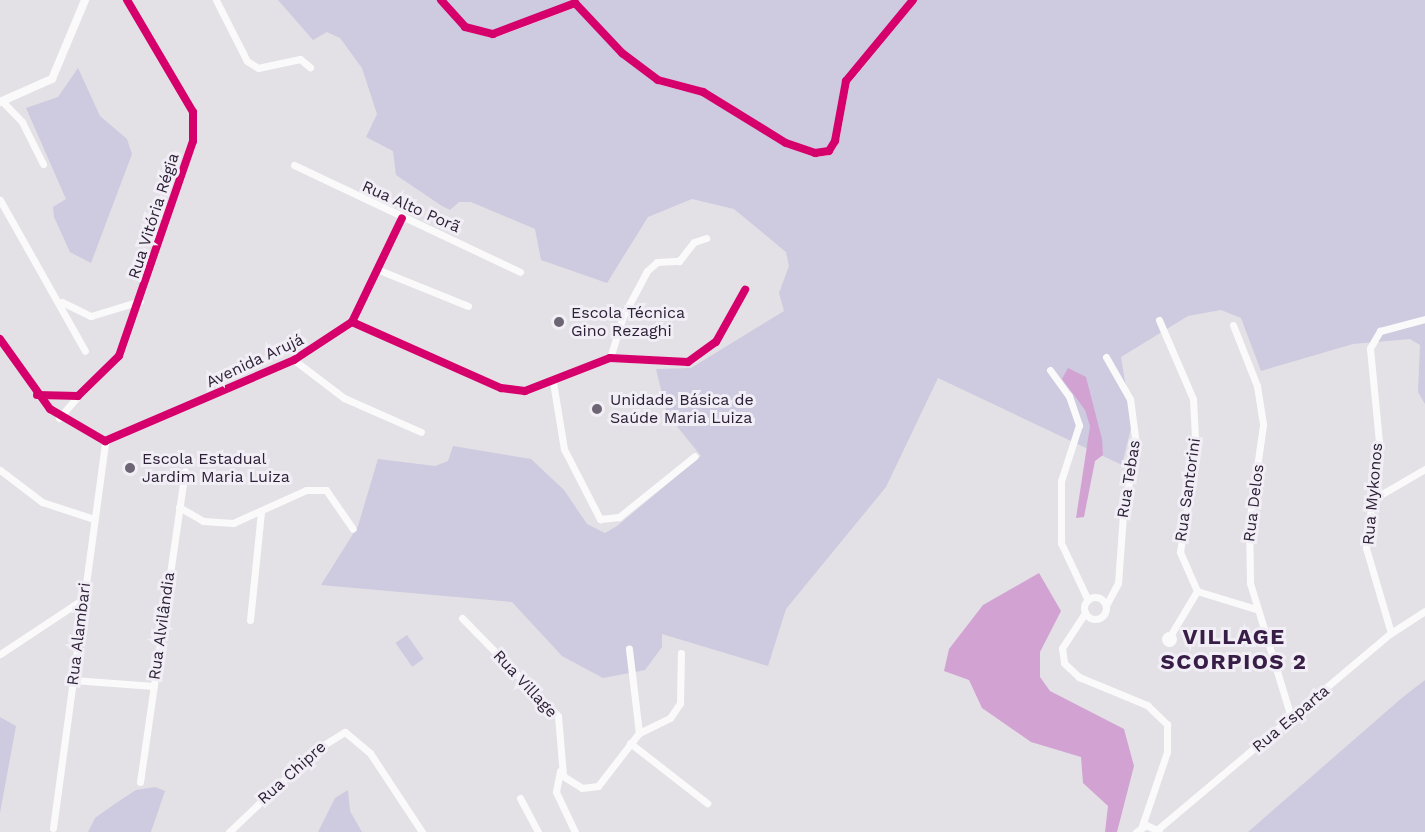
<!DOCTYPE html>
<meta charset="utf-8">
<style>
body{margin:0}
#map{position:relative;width:1425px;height:832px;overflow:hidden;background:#e3e1e6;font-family:"Work Sans",sans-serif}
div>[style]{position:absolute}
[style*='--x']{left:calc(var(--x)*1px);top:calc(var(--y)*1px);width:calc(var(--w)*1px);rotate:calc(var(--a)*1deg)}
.green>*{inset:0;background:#cecadf;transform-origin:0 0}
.water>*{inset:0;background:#d2a3d2}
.minor>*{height:7px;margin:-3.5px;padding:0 3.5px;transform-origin:3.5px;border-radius:3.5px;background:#fbfafb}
.minor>.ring{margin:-3.5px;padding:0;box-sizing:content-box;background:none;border:7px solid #fbfafb;border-radius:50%}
.tertiary>*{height:8px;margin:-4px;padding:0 4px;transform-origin:4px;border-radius:4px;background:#fbfafb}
.cycleway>*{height:8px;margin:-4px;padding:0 4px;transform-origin:4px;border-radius:4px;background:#d6006c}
.dots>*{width:16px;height:16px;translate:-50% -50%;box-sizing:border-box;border:3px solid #f1eef6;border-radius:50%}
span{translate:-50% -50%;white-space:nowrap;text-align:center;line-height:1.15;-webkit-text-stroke:6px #f1eef6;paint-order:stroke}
.street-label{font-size:16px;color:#2e2137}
.poi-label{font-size:16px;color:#2e2137}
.left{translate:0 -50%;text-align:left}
.district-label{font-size:22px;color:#381e47;font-weight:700;letter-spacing:1.5px}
</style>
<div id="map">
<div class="green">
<div style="clip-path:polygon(278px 0,1425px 0,1425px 404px,1418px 392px,1420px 345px,1410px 339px,1353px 344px,1261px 371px,1241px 318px,1221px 310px,1188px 316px,1121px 357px,1132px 424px,1122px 465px,938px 378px,886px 487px,786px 609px,768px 666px,662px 634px,662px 647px,645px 670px,603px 678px,562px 656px,512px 602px,321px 585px,358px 526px,378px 459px,435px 466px,448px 461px,453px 446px,531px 459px,564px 490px,587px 524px,605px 533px,617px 526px,701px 456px,667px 414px,656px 369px,691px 368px,784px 311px,779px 293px,789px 266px,786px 252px,734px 209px,692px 199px,648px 217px,607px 283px,541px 260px,535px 229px,471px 202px,459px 202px,450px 210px,442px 206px,396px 175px,393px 151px,366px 137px,377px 114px,362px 68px,340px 38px,327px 32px,313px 40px)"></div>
<div style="clip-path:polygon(78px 68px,100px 116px,127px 139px,132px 154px,91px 263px,70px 252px,54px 217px,53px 207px,66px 199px,26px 108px,58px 97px)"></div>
<div style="left:407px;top:635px;width:29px;height:14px;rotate:55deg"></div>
<div style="clip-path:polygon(1425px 680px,1425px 832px,1248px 832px,1403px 697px)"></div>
<div style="clip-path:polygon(0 717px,16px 726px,0 813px)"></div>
<div style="clip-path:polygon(155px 787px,165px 791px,151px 832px,88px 832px,95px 818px,116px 803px,136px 790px)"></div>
<div style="clip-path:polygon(348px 790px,350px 811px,362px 832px,318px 832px,335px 798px)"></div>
</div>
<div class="water">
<div style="clip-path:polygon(1068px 368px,1086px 377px,1102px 439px,1103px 455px,1095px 461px,1084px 517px,1076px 518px,1090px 426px,1085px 410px,1062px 379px)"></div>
<div style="clip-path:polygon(1039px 573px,1061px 611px,1040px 652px,1040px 677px,1050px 691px,1124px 729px,1134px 766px,1117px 832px,1105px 832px,1108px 806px,1083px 783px,1081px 757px,1031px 742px,982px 708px,969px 680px,944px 671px,949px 649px,983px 605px)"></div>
</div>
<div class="minor">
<div style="--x:216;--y:0;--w:68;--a:63.1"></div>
<div style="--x:247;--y:61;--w:13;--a:32"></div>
<div style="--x:258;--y:68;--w:43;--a:-12.1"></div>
<div style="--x:300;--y:59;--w:13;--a:39"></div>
<div style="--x:441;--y:0;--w:36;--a:48"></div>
<div style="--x:465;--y:27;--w:29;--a:14"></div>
<div style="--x:493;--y:34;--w:88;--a:-20.7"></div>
<div style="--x:575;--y:3;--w:69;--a:46.8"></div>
<div style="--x:622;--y:53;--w:45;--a:36.9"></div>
<div style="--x:658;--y:80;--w:47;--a:14.9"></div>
<div style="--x:703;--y:92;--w:97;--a:31.6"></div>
<div style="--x:786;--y:143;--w:31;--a:19"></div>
<div style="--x:815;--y:153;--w:14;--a:-8"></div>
<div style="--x:829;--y:151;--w:12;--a:-59"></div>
<div style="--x:835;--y:141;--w:61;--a:-79.6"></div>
<div style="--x:846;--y:81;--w:105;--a:-50.4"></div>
<div style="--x:2;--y:101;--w:29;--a:46"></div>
<div style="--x:22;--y:122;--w:47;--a:63.4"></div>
<div style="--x:294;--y:165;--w:250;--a:25.3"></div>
<div style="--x:0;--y:200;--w:173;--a:60.6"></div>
<div style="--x:379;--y:270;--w:96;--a:22"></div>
<div style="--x:62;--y:302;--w:32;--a:26"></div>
<div style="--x:91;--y:316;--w:51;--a:-17"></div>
<div style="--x:1159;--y:320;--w:86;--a:66.7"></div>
<div style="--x:1193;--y:399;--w:57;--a:87"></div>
<div style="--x:1196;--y:456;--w:97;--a:99.5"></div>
<div style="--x:1180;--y:552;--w:43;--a:66.4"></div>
<div style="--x:352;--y:322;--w:163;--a:23.9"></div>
<div style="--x:501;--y:388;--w:24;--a:7"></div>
<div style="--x:525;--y:391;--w:91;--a:-21.2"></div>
<div style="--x:610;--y:358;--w:78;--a:2.9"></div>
<div style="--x:688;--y:362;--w:34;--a:-36"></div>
<div style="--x:716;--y:342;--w:60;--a:-60.9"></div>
<div style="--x:1233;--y:325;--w:66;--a:68.5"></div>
<div style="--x:1257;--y:386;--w:39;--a:81"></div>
<div style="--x:1263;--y:425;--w:99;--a:98.1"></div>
<div style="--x:1249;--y:523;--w:60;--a:89"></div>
<div style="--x:1250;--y:583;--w:140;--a:73"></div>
<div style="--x:0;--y:339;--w:86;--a:54.5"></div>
<div style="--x:50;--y:409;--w:64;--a:30.2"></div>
<div style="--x:105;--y:441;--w:206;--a:-23.2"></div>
<div style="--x:294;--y:360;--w:69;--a:-33.2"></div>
<div style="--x:352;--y:322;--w:115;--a:-64.3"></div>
<div style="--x:1106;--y:357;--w:48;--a:60.3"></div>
<div style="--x:1130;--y:399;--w:45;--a:82.4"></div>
<div style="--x:1136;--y:444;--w:71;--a:100.5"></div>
<div style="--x:1123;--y:514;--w:69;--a:94.1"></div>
<div style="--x:1118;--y:583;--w:26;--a:118"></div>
<div style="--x:610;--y:358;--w:44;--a:-72.8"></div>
<div style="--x:623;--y:316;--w:51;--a:-61.9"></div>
<div style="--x:647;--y:271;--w:13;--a:-42"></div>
<div style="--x:657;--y:262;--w:22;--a:-3"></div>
<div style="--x:679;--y:261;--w:24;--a:-52"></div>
<div style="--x:694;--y:242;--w:13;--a:-18"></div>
<div style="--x:294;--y:360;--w:63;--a:37.2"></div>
<div style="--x:344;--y:398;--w:84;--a:23.8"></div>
<div style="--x:1050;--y:370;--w:32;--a:54"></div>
<div style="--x:1069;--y:396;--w:31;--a:71"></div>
<div style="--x:1079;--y:425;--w:59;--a:107.8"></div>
<div style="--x:1061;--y:481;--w:62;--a:90"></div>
<div style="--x:1061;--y:543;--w:63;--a:64.7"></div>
<div style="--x:553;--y:382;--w:68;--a:80.7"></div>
<div style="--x:564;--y:449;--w:79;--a:62.8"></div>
<div style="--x:600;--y:519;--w:19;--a:-6"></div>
<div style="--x:619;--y:517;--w:97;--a:-38.8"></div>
<div style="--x:37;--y:395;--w:41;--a:1.4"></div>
<div style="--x:78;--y:396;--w:57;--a:-44.3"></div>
<div style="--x:119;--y:356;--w:227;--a:-71"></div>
<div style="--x:193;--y:141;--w:29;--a:-90"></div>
<div style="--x:193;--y:112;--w:130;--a:-120.5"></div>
<div style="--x:59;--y:418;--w:29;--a:-49"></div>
<div style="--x:0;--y:470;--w:53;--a:37.3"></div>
<div style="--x:42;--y:502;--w:55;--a:18.1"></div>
<div style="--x:1370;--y:501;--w:64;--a:-30.2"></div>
<div style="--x:179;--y:507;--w:28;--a:30"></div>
<div style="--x:203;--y:521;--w:30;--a:4"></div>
<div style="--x:233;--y:523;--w:80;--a:-24.3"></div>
<div style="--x:306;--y:490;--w:20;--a:0"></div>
<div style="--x:326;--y:490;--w:47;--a:55.3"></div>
<div style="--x:1197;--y:591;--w:62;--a:17"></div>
<div class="ring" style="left:1084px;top:597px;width:15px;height:15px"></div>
<div style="--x:1085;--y:613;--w:42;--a:123.3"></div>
<div style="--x:1062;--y:648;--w:15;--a:82"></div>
<div style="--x:1064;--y:663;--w:21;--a:43"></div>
<div style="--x:1079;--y:677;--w:74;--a:22.4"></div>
<div style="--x:1147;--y:705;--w:28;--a:44"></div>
<div style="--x:1167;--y:724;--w:28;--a:90"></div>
<div style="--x:1167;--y:752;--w:78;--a:108.7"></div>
<div style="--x:462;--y:618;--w:137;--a:45.6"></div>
<div style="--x:558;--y:716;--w:60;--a:85.2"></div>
<div style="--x:563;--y:776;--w:22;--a:32"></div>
<div style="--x:582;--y:788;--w:16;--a:-7"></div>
<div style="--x:598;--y:786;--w:67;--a:-52.3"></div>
<div style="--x:639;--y:733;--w:85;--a:-96.8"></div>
<div style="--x:250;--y:620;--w:109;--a:-84.2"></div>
<div style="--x:1391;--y:633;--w:89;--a:-106.4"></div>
<div style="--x:1366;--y:548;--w:107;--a:-83"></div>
<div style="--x:1379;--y:442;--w:94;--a:-95.5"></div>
<div style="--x:1370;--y:348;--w:20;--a:-60"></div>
<div style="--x:1380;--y:331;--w:47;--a:-14.9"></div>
<div class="ring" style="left:1165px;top:635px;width:1px;height:1px"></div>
<div style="--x:1170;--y:636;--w:52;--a:-59"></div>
<div style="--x:0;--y:654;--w:100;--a:-33.5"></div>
<div style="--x:73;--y:680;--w:81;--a:4.2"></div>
<div style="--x:639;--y:733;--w:34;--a:-26"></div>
<div style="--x:670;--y:718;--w:18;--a:-56"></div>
<div style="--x:680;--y:703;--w:50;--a:-88.9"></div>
<div style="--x:630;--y:743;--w:98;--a:37.9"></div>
<div style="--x:560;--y:771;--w:21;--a:101"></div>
<div style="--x:556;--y:792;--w:44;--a:64.6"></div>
<div style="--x:140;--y:782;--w:314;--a:-81.8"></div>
<div style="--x:520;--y:798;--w:38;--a:62"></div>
<div style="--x:53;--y:828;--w:390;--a:-82.3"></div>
<div style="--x:1158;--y:829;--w:304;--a:-40.1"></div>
<div style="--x:1391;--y:633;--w:40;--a:-32.9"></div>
<div style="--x:229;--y:832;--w:117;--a:-43.6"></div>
<div style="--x:314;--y:751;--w:36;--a:-32"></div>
<div style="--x:345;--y:732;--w:33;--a:40"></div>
<div style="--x:370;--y:753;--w:95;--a:56.6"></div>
<div style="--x:1136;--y:832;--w:12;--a:-35"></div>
<div style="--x:1146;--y:825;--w:14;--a:25"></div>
</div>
<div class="tertiary">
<div style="--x:0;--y:102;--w:57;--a:-23.9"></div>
<div style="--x:52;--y:79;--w:86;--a:-67.3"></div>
</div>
<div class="cycleway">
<div style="--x:441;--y:0;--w:36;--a:48"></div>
<div style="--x:465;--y:27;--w:29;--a:14"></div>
<div style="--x:493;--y:34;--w:88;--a:-20.7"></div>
<div style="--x:575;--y:3;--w:69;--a:46.8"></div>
<div style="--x:622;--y:53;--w:45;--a:36.9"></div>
<div style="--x:658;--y:80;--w:47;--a:14.9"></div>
<div style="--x:703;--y:92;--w:97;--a:31.6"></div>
<div style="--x:786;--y:143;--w:31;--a:19"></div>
<div style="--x:815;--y:153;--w:14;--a:-8"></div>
<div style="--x:829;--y:151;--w:12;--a:-59"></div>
<div style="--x:835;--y:141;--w:61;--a:-79.6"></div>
<div style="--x:846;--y:81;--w:105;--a:-50.4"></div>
<div style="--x:352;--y:322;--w:163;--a:23.9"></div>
<div style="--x:501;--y:388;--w:24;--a:7"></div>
<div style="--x:525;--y:391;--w:91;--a:-21.2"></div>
<div style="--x:610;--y:358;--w:78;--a:2.9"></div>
<div style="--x:688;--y:362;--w:34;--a:-36"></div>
<div style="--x:716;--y:342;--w:60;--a:-60.9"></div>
<div style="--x:0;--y:339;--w:86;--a:54.5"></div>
<div style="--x:50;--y:409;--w:64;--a:30.2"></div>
<div style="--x:105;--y:441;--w:206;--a:-23.2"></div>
<div style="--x:294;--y:360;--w:69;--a:-33.2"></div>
<div style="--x:352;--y:322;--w:115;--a:-64.3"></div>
<div style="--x:37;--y:395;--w:41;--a:1.4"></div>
<div style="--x:78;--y:396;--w:57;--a:-44.3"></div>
<div style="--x:119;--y:356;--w:227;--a:-71"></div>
<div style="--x:193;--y:141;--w:29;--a:-90"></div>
<div style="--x:193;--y:112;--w:130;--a:-120.5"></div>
</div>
<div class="dots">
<div style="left:559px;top:322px;background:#6d6474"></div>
<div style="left:597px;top:409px;background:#6d6474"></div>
<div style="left:130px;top:468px;background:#6d6474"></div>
</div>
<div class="street-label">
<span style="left:411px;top:207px;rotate:24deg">Rua Alto Porã</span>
<span style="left:154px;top:216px;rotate:-72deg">Rua Vitória Régia</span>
<span style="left:255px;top:361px;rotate:-25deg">Avenida Arujá</span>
<span style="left:1129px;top:479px;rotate:-81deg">Rua Tebas</span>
<span style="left:1188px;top:490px;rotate:-82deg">Rua Santorini</span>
<span style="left:1373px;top:494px;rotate:-85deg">Rua Mykonos</span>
<span style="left:1254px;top:503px;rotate:-83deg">Rua Delos</span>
<span style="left:162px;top:626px;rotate:-82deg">Rua Alvilândia</span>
<span style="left:79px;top:634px;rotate:-83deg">Rua Alambari</span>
<span style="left:525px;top:684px;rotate:47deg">Rua Village</span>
<span style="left:1291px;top:719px;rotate:-40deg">Rua Esparta</span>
<span style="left:292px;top:773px;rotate:-42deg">Rua Chipre</span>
</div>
<div class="poi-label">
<span class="left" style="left:571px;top:322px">Escola Técnica<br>Gino Rezaghi</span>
<span class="left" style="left:610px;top:409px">Unidade Básica de<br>Saúde Maria Luiza</span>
<span class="left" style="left:142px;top:468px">Escola Estadual<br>Jardim Maria Luiza</span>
</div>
<div class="district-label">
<span style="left:1234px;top:649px">VILLAGE<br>SCORPIOS 2</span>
</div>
</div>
